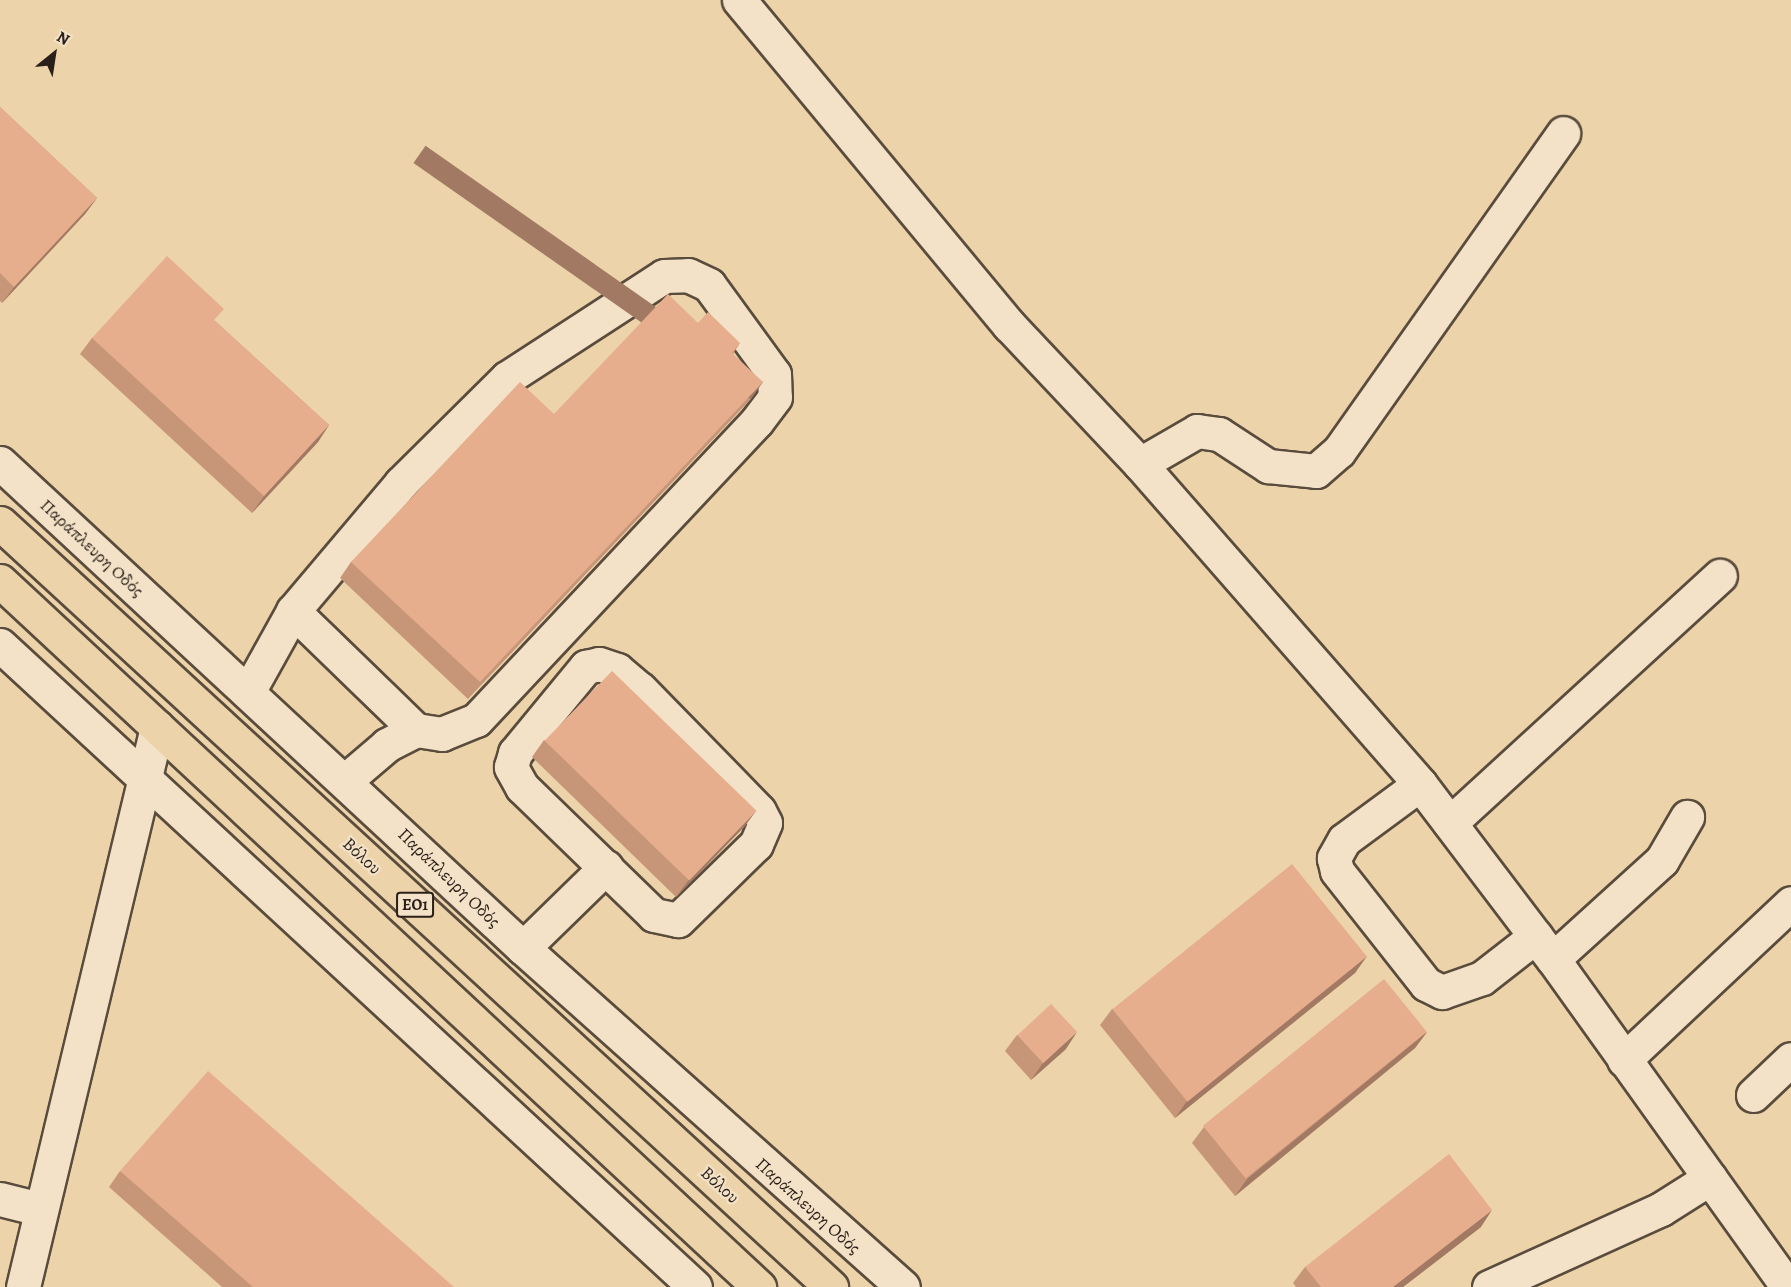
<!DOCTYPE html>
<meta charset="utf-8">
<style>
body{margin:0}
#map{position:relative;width:1791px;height:1287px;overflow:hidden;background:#ecd3a9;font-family:Alegreya,serif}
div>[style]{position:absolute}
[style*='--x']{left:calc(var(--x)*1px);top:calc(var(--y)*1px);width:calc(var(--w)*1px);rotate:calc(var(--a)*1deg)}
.roads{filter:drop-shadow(2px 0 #5a4c3d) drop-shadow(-2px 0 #5a4c3d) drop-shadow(0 2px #5a4c3d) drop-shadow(0 -2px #5a4c3d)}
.minor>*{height:33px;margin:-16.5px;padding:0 16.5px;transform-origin:16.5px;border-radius:16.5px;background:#f3e2c7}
.major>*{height:33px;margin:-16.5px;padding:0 16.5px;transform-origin:16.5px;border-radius:16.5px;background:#ecd3a9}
.wall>*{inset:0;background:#c79679}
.shaded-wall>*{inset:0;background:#a27a63;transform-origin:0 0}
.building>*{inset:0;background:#e7ae8d;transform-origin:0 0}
span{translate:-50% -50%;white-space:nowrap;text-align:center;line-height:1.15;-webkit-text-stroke:4.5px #f3e2c7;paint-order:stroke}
.shield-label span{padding:2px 4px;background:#f3e2c7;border:2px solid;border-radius:4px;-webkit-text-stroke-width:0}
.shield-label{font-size:16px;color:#2a1f19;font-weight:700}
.street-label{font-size:18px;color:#2a1f19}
.north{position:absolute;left:24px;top:24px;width:60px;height:60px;-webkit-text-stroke:4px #f3e2c7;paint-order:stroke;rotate:30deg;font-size:16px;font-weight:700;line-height:24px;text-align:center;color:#2a1f19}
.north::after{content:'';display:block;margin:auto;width:21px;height:27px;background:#2a1f19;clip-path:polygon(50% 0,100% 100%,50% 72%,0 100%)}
</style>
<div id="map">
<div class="roads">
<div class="minor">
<div style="--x:739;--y:0;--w:423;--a:50.3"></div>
<div style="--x:1009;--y:325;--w:191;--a:46.7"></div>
<div style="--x:1140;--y:464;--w:425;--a:48.8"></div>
<div style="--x:1420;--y:784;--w:220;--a:52.8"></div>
<div style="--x:1553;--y:959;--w:403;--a:54.4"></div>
<div style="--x:0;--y:463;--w:713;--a:42.84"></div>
<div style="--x:523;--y:948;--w:509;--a:41.74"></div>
<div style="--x:1140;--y:464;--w:66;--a:-30.1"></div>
<div style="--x:1197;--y:431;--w:22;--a:8"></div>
<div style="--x:1219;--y:434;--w:59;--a:33.1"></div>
<div style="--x:1268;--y:466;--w:48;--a:5.9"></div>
<div style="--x:1316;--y:471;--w:30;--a:-41"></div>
<div style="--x:1339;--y:451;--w:389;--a:-54.8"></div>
<div style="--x:293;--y:611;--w:171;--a:44.1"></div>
<div style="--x:0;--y:645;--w:946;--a:42.73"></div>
<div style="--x:599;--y:664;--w:19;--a:18"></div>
<div style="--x:617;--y:670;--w:30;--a:40"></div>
<div style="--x:640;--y:689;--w:170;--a:45.7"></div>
<div style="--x:759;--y:811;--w:13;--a:63"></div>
<div style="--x:765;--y:823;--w:23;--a:113"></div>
<div style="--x:756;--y:844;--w:109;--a:135.7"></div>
<div style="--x:678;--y:920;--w:25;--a:-168"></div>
<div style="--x:654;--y:915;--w:184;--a:-135.9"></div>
<div style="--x:522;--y:787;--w:23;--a:-119"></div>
<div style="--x:511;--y:767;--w:15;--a:-74"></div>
<div style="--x:515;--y:753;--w:112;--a:-50.5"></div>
<div style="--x:586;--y:667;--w:13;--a:-13"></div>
<div style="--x:248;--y:692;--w:93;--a:-60.9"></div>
<div style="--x:293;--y:611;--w:167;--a:-49.8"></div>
<div style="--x:401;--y:483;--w:149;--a:-44.7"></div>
<div style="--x:507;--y:378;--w:187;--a:-33"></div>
<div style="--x:664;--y:276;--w:24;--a:-2"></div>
<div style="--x:688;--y:275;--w:23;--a:25"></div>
<div style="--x:709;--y:285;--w:110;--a:53.9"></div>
<div style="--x:774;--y:374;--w:23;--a:88"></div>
<div style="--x:775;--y:397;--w:30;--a:127"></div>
<div style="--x:757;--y:421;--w:410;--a:133.2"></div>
<div style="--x:476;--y:720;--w:37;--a:158"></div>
<div style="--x:442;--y:734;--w:26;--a:-171"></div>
<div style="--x:416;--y:730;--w:33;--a:153"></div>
<div style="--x:387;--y:745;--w:54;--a:139.5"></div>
<div style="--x:1420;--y:784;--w:94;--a:143.6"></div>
<div style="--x:1344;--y:840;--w:21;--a:119"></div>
<div style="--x:1334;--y:858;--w:13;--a:77"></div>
<div style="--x:1337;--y:871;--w:144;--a:51.8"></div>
<div style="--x:1426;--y:984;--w:18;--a:27"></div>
<div style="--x:1442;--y:992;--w:42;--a:-19.3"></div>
<div style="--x:1482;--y:978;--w:68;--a:-37.9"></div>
<div style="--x:1450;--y:823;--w:366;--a:-42.5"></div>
<div style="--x:523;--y:948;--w:116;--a:-44.3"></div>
<div style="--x:1553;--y:959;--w:147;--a:-42.2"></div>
<div style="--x:1662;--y:860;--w:50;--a:-59.8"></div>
<div style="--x:1624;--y:1060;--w:229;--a:-43.2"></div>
<div style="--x:1753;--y:1095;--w:52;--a:-43.5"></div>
<div style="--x:0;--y:1199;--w:41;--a:14"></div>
<div style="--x:23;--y:1287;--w:576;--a:-76.54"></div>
<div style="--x:1489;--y:1287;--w:189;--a:-24.4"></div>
<div style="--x:1661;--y:1209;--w:58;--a:-32.3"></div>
</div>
<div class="major">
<div style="--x:0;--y:523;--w:1129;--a:42.59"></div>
<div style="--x:0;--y:581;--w:1037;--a:42.93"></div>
</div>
</div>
<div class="wall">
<div style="clip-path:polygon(0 107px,97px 198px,85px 214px,2px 303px,0 301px)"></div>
<div style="clip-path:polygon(215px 321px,329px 425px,318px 442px,252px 513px,80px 354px,92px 338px)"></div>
<div style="clip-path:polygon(740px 343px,733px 354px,751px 399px,468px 699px,340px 578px,351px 562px,554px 414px)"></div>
<div style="clip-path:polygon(544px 740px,756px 811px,744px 827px,676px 897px,532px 757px)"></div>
<div style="clip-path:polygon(1367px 956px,1355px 973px,1175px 1118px,1100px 1025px,1112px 1009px)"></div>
<div style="clip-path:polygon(1427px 1032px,1415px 1048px,1235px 1196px,1192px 1143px,1204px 1127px)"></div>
<div style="clip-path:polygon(1017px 1035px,1066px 1049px,1031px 1080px,1005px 1051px)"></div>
<div style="clip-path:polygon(120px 1171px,454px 1287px,222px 1287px,109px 1187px)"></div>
<div style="clip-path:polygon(1481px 1227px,1403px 1287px,1296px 1287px,1293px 1283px,1305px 1267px)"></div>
</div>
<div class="shaded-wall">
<div style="clip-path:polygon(97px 198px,85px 214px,2px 303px,14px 287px)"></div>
<div style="left:763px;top:382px;width:21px;height:412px;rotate:125deg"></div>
<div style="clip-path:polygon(329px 425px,318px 442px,252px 513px,264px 496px)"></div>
<div style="clip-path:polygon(756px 811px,744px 827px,676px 897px,688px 881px)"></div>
<div style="clip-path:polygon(1367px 956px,1355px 973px,1175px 1118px,1187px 1101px)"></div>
<div style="clip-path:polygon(1077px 1032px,1066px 1049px,1031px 1080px,1043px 1063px)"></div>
<div style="clip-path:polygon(1427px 1032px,1415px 1048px,1235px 1196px,1247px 1179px)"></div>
<div style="clip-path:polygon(1492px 1210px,1481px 1227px,1403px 1287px,1393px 1287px)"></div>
</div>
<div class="building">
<div style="clip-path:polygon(0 107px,97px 198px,14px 287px,0 273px)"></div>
<div style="clip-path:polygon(167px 256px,224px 309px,214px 320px,329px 425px,264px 496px,92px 338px)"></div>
<div style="clip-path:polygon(668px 294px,698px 323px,708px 312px,740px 343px,732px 353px,763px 382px,480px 682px,351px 562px,520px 382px,554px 414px)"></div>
<div style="left:612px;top:671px;width:201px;height:97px;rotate:44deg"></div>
<div style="left:1292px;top:864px;width:119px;height:231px;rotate:51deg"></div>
<div style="left:1384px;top:979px;width:68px;height:233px;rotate:51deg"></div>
<div style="left:1051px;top:1004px;width:38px;height:46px;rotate:47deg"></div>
<div style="clip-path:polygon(208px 1071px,454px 1287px,253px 1287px,120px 1171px)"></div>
<div style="clip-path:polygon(1449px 1154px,1492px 1210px,1393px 1287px,1321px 1287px,1305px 1267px)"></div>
</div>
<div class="shield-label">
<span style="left:415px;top:905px">ΕΟ1</span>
</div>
<div class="street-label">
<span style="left:92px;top:548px;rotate:43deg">Παράπλευρη Οδός</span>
<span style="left:362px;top:856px;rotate:43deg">Βόλου</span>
<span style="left:449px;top:878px;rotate:44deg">Παράπλευρη Οδός</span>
<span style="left:720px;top:1185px;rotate:43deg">Βόλου</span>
<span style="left:808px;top:1206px;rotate:42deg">Παράπλευρη Οδός</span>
</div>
<div class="north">N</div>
</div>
